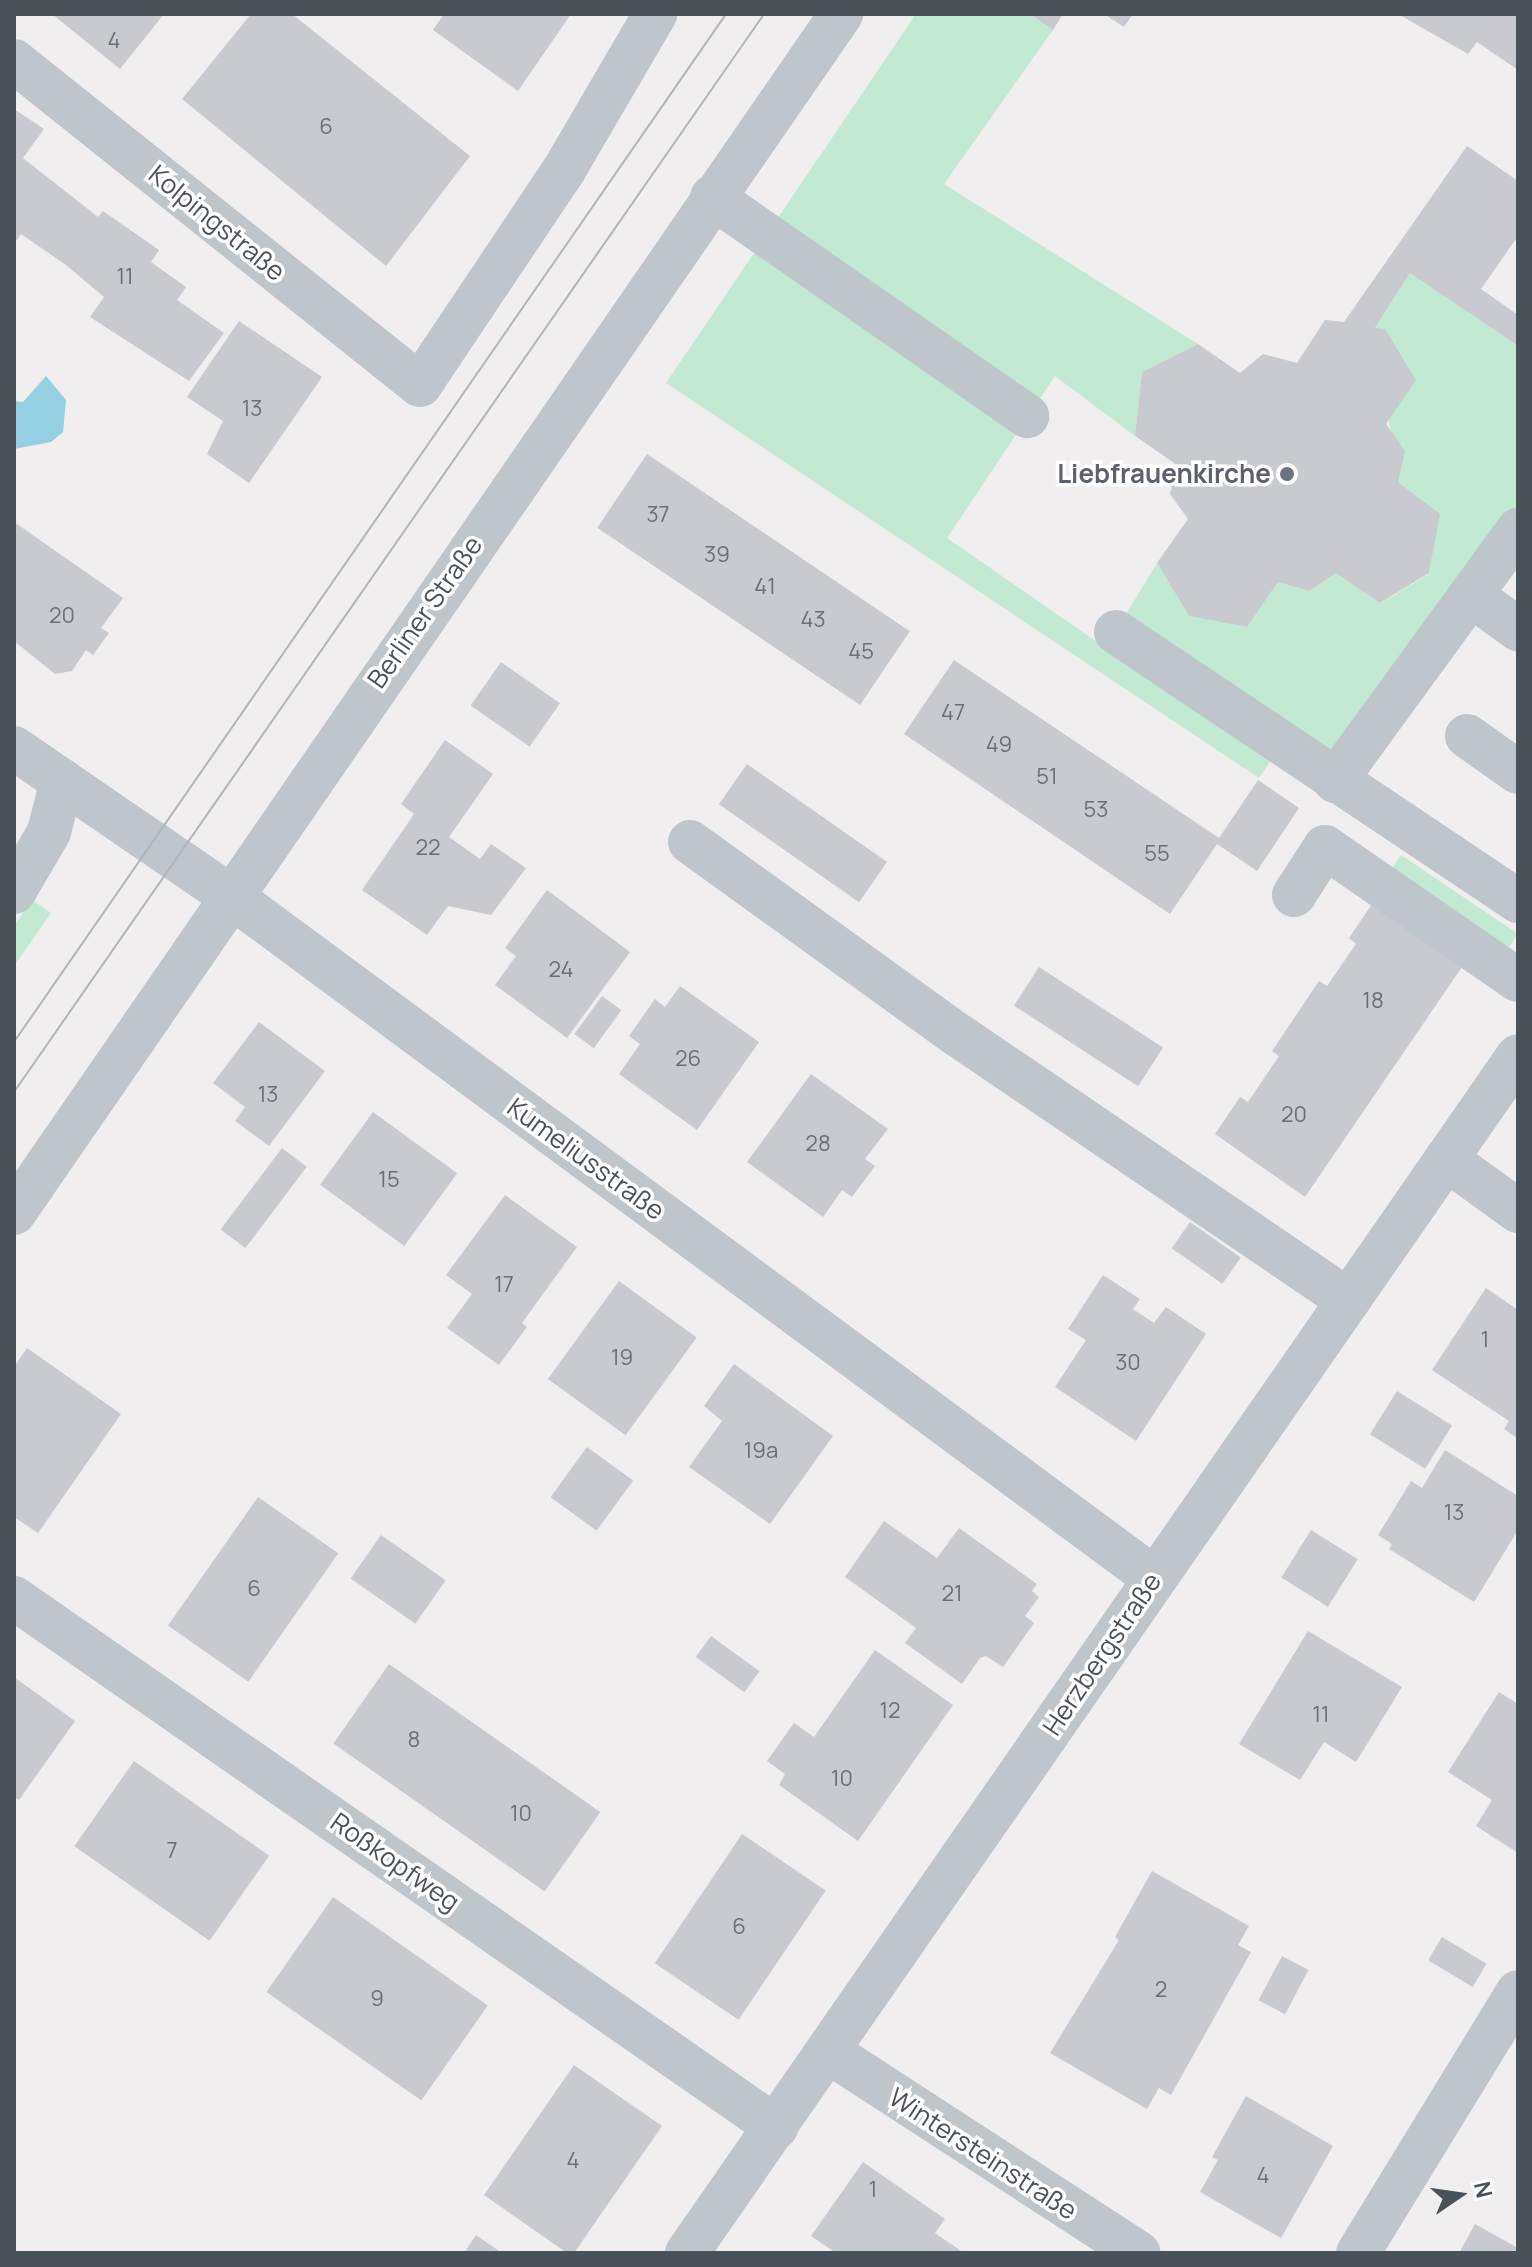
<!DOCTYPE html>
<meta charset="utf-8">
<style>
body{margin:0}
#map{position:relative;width:1532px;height:2267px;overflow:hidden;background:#f0eeee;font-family:Manrope,sans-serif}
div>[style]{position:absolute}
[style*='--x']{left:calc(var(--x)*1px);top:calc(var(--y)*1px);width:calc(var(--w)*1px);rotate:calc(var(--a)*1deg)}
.green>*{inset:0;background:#c2e9d1;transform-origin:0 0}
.water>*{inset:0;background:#94d0e1}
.building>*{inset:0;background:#c9cad0;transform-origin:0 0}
.minor>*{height:44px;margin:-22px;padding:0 22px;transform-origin:22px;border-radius:22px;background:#bec5cb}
.tram>*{height:2px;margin:-1px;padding:0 1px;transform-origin:1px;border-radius:1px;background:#b1b4b8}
.dots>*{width:22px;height:22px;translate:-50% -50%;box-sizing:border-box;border:4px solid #fff;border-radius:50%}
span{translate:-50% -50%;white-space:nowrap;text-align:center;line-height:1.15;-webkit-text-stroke:7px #fff;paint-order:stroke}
.number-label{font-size:22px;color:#696f77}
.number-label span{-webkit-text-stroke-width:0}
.street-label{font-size:26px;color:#495159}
.worship-label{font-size:26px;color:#5b616d;font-weight:700}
.right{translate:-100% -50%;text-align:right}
.frame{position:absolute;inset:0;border:16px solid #495159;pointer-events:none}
.north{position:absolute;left:1420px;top:2155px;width:80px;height:80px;-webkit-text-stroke:6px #fff;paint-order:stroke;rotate:77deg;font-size:22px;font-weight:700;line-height:32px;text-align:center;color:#495159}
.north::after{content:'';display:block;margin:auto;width:28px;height:36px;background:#495159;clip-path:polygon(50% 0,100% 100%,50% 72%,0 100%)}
</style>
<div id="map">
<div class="green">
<div style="clip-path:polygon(916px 14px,1030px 14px,1053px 30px,944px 184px,1198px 344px,1142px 372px,1135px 436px,1055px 376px,947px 538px,1270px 762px,1259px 778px,666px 383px)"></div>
<div style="clip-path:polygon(1410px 273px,1518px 346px,1518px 506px,1341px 763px,1125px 616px,1157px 563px,1189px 616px,1247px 627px,1278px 582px,1309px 591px,1336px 573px,1381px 603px,1429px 574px,1439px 514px,1398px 482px,1375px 328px)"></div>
<div style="left:1401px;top:855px;width:141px;height:24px;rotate:34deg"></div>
<div style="clip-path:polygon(32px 900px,51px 913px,14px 966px,14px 926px)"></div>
</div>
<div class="water">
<div style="clip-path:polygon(46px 376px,66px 400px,63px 432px,51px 442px,14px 449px,14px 401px,23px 402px)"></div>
</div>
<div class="building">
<div style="clip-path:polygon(52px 14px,164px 14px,120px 69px)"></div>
<div style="clip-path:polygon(251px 14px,292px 14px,470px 156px,386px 266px,182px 99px)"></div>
<div style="clip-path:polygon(444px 14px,571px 14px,518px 91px,433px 30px)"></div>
<div style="clip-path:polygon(1030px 14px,1063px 14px,1053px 30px)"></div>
<div style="clip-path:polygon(1104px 14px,1133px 14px,1124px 27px)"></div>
<div style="clip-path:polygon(1398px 14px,1518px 14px,1518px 70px,1477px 42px,1468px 54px)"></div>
<div style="clip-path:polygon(14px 109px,44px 129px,23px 158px,98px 217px,103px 211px,159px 250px,151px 262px,186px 287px,177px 300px,224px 333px,189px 381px,90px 317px,104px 297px,66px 265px,21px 234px,14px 244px)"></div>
<div style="clip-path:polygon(1467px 146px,1518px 181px,1518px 236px,1481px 289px,1518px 315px,1518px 346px,1410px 273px,1375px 328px,1385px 329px,1416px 380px,1386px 424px,1405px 451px,1398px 482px,1440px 514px,1429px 573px,1380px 603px,1336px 573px,1309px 591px,1278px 582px,1247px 627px,1189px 616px,1157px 563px,1188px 519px,1170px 494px,1177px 465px,1135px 436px,1142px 372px,1198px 344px,1240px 373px,1263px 354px,1297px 363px,1325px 320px,1344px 322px)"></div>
<div style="clip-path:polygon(239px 321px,322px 377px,249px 483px,207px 454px,223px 421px,187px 397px)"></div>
<div style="left:647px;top:454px;width:317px;height:89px;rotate:34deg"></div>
<div style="clip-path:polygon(14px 522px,123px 598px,101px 628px,109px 633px,93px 655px,86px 650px,72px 671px,55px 674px,14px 641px)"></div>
<div style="clip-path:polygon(954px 660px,1219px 838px,1258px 780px,1299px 808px,1257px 871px,1217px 844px,1170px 914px,904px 734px)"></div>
<div style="left:501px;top:662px;width:72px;height:53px;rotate:35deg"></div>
<div style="clip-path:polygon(445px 740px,493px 774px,449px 837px,480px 859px,491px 844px,526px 868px,491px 915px,448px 906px,427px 935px,362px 890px,414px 814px,401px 804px)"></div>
<div style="left:747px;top:764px;width:171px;height:49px;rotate:35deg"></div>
<div style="clip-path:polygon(547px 890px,630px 952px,567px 1038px,495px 985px,516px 956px,505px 948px)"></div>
<div style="clip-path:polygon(1376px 898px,1466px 961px,1305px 1197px,1215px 1134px,1240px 1097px,1248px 1102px,1279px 1056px,1272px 1051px,1319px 981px,1327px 986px,1356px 944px,1349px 938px)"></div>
<div style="left:1039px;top:967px;width:148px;height:46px;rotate:33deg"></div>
<div style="clip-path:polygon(680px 986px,759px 1042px,697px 1130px,619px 1074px,640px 1044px,629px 1036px,655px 999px,665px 1007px)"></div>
<div style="left:602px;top:996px;width:24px;height:47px;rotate:36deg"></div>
<div style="clip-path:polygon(259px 1022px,325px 1071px,269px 1146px,235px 1121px,245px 1107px,213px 1083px)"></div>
<div style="clip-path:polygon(811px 1074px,888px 1129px,865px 1159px,875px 1166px,852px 1197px,842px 1190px,823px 1217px,747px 1162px)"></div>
<div style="left:373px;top:1112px;width:104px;height:90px;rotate:36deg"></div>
<div style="left:282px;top:1148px;width:31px;height:102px;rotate:37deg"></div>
<div style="clip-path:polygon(505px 1195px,577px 1247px,522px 1323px,527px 1327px,499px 1365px,447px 1328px,472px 1294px,446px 1275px)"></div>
<div style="left:1190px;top:1222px;width:62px;height:32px;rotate:35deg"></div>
<div style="clip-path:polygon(1103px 1275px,1140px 1299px,1133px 1309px,1154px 1323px,1166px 1307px,1206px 1334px,1136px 1441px,1055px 1387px,1086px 1340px,1068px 1329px)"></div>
<div style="left:619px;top:1281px;width:96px;height:121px;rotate:36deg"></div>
<div style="clip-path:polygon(1486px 1288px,1518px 1310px,1518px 1439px,1504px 1429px,1509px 1421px,1432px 1370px)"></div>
<div style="clip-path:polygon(27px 1348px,121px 1414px,38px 1533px,14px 1517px,14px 1367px)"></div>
<div style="clip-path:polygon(734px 1364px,833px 1436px,770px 1524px,689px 1467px,722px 1421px,704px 1406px)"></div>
<div style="left:1397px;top:1391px;width:65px;height:51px;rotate:32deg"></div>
<div style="left:587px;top:1447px;width:57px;height:62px;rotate:36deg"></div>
<div style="clip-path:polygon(1445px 1450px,1518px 1496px,1518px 1530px,1474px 1602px,1389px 1549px,1392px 1544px,1378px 1535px,1411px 1481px,1422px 1488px)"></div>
<div style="left:258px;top:1497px;width:98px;height:157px;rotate:35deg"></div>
<div style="clip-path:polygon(884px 1521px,937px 1558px,959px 1528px,1037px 1584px,1032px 1591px,1039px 1597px,1025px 1616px,1034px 1623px,1003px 1667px,986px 1656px,980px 1658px,962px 1684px,905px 1643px,916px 1628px,845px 1577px)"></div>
<div style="left:1311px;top:1530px;width:55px;height:56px;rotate:32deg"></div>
<div style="left:381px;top:1535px;width:79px;height:53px;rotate:35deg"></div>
<div style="clip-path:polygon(1308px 1631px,1402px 1687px,1356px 1762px,1324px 1742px,1300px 1780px,1239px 1744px)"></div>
<div style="left:711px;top:1636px;width:60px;height:26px;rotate:36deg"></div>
<div style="clip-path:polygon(875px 1650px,953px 1705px,858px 1841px,779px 1785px,785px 1774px,767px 1761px,794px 1723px,814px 1737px)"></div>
<div style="left:389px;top:1664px;width:258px;height:97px;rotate:35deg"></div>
<div style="clip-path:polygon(14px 1677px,75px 1721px,19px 1800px,14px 1797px)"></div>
<div style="clip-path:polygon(1499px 1692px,1518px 1704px,1518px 1853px,1476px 1826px,1492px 1800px,1448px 1772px)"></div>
<div style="left:134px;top:1761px;width:165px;height:104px;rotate:35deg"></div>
<div style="left:742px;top:1834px;width:101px;height:156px;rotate:34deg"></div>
<div style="clip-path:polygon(1152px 1871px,1249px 1926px,1238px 1945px,1251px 1952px,1171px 2095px,1159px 2088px,1147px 2109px,1050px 2053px,1119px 1940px,1115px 1937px)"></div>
<div style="left:333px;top:1897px;width:189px;height:116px;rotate:35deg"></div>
<div style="left:1442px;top:1937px;width:52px;height:27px;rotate:31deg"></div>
<div style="left:1282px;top:1956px;width:30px;height:50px;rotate:28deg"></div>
<div style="clip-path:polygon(574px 2065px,662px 2126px,574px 2253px,567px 2253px,484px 2195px)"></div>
<div style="clip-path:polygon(1246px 2096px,1333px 2146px,1281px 2238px,1200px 2192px,1218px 2160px,1212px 2157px)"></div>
<div style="clip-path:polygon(863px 2162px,945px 2219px,935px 2233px,964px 2253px,836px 2253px,811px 2236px)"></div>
<div style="clip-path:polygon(1475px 2224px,1518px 2248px,1518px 2253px,1459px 2253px)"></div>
<div style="clip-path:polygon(476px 2235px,502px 2253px,464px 2253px)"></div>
</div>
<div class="minor">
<div style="--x:14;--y:61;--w:519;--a:38.59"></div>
<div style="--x:420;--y:385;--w:259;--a:-56.2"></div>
<div style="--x:564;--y:170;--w:181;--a:-59.7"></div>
<div style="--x:712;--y:197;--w:384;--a:34.8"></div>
<div style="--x:1472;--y:596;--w:57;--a:35.7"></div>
<div style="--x:1116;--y:632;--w:484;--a:33.8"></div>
<div style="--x:1467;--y:736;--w:62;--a:35.2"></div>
<div style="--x:14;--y:748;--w:264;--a:34.4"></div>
<div style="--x:232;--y:897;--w:1146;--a:36.45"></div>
<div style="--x:1335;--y:781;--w:311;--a:-53.9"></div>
<div style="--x:690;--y:842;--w:330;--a:35.8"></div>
<div style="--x:958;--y:1035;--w:472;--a:34.2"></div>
<div style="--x:14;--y:892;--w:69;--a:-59.7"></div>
<div style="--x:49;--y:832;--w:53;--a:-75.7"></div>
<div style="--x:1294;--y:895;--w:57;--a:-57.1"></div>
<div style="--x:1325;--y:847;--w:234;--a:34.6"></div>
<div style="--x:1446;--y:1159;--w:89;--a:35.8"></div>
<div style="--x:14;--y:1213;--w:1457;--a:-55.4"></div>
<div style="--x:14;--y:1598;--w:928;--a:34.77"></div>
<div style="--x:829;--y:2052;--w:369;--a:33"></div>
<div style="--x:687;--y:2253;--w:1457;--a:-55.23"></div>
<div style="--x:1358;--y:2253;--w:306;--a:-58.5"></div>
</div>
<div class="tram">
<div style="--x:14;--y:1042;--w:1250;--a:-55.29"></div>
<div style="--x:14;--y:1092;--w:1313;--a:-55.17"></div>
</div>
<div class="dots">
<div style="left:1287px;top:474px;background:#6b7280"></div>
</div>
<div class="number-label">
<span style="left:114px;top:41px">4</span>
<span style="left:326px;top:127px">6</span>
<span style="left:125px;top:277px">11</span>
<span style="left:252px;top:409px">13</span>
<span style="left:658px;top:515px">37</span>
<span style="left:717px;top:555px">39</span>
<span style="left:765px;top:587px">41</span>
<span style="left:62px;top:616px">20</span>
<span style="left:813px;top:620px">43</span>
<span style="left:861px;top:652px">45</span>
<span style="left:953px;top:713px">47</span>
<span style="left:999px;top:745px">49</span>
<span style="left:1047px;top:777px">51</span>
<span style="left:1096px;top:810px">53</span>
<span style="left:428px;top:848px">22</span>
<span style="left:1157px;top:854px">55</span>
<span style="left:561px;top:970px">24</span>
<span style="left:1373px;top:1001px">18</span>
<span style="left:688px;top:1059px">26</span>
<span style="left:268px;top:1095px">13</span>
<span style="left:1294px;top:1115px">20</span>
<span style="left:818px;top:1144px">28</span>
<span style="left:389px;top:1180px">15</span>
<span style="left:504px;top:1285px">17</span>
<span style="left:1485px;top:1340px">1</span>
<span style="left:622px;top:1358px">19</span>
<span style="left:1128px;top:1363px">30</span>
<span style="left:761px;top:1451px">19a</span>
<span style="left:1454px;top:1513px">13</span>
<span style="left:254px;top:1589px">6</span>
<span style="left:952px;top:1594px">21</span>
<span style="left:890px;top:1711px">12</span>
<span style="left:1321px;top:1715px">11</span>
<span style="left:414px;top:1740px">8</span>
<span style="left:842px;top:1779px">10</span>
<span style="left:521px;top:1814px">10</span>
<span style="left:172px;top:1851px">7</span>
<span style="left:739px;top:1927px">6</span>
<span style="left:1161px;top:1990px">2</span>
<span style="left:377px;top:1999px">9</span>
<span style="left:573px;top:2161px">4</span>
<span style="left:1263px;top:2176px">4</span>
<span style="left:873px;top:2190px">1</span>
</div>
<div class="street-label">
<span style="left:217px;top:223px;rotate:39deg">Kolpingstraße</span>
<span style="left:425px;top:612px;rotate:-55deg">Berliner Straße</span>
<span style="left:586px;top:1159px;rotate:36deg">Kumeliusstraße</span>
<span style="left:1102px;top:1654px;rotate:-56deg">Herzbergstraße</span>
<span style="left:395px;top:1862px;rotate:35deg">Roßkopfweg</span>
<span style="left:983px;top:2154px;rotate:33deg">Wintersteinstraße</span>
</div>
<div class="worship-label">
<span class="right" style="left:1271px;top:474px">Liebfrauenkirche</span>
</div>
<div class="frame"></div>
<div class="north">N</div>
</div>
